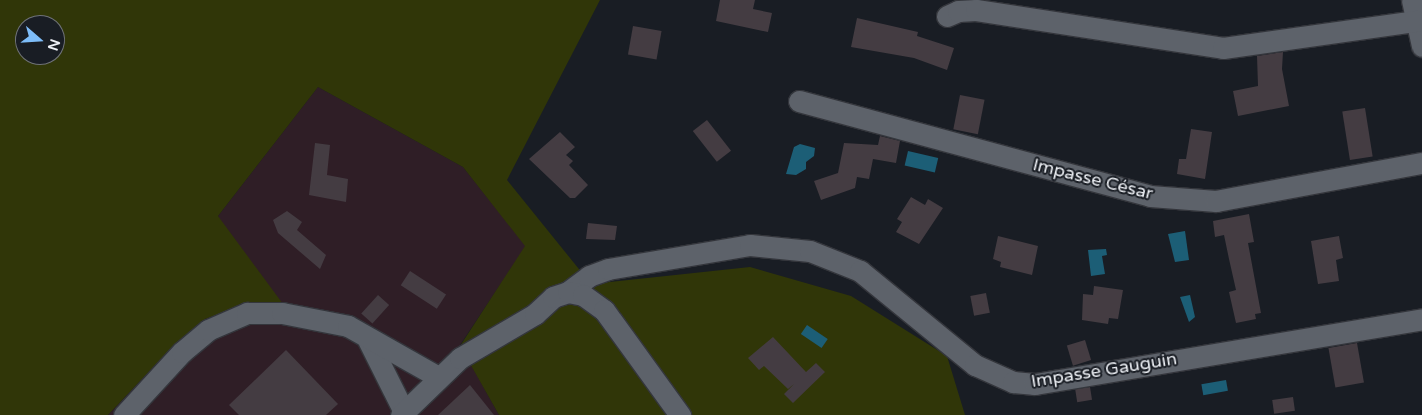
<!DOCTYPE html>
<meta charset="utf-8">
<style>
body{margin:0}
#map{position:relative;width:1422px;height:415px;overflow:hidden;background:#191d24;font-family:"Varela Round",sans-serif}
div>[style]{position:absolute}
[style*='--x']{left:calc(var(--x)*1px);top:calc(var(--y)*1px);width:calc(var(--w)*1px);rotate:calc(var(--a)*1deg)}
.industrial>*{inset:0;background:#2f1e26}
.green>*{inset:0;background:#303608}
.water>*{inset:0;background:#1c5e76;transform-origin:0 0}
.building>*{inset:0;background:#443c42;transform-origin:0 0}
.roads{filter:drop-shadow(1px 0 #34363c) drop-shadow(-1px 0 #34363c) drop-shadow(0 1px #34363c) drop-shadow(0 -1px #34363c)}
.minor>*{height:21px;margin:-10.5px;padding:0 10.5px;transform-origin:10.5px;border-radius:10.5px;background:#5d626a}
span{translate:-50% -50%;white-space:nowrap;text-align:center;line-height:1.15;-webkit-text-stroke:4px #191d24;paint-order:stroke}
.street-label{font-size:18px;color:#eff2f7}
.north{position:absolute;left:15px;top:15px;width:50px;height:50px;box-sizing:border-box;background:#191d24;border:1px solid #6f7278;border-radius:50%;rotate:109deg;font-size:14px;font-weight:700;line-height:20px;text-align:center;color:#eff2f7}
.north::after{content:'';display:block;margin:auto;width:18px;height:22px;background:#7ebdf9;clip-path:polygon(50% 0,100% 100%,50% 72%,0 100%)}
</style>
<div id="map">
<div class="industrial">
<div style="clip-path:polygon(318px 87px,463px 167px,526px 246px,460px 345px,499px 415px,108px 415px,176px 343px,205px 319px,248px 304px,218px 216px)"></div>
</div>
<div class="green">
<div style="clip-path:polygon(evenodd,0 0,600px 0,507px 180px,591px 284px,750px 267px,851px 296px,947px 356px,965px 415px,499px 415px,460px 346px,525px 246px,463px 167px,318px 87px,218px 216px,283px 304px,248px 304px,205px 319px,176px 343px,108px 415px,0 415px,0 0,25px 25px,55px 25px,55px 55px,25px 55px,25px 25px)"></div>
</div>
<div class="water">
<div style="clip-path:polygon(800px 144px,815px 148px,814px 156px,806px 162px,806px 169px,796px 175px,786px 174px,794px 147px)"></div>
<div style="left:908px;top:151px;width:31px;height:15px;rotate:13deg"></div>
<div style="clip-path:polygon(1185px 231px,1189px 260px,1175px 262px,1168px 234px)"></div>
<div style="clip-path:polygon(1106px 249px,1107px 255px,1102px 256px,1105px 274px,1091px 276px,1088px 250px)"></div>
<div style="clip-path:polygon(1190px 295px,1195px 317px,1189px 322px,1180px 297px)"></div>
<div style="left:807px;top:325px;width:25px;height:11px;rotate:34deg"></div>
<div style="left:1226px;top:380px;width:11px;height:25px;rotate:80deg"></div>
</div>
<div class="building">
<div style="clip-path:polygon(720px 0,755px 0,753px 9px,772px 13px,768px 32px,716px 21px)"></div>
<div style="clip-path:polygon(857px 18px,918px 32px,917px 36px,954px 48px,947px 70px,914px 58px,851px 47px)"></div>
<div style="left:633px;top:26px;width:29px;height:29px;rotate:10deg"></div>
<div style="clip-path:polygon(1283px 52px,1282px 69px,1289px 106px,1238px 116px,1233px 91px,1258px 86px,1257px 56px)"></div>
<div style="left:960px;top:95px;width:25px;height:35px;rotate:11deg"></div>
<div style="left:1365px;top:108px;width:49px;height:23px;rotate:81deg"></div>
<div style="left:707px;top:120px;width:39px;height:18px;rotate:52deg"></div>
<div style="clip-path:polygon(1191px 129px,1212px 132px,1205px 179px,1177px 174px,1179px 159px,1186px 159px)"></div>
<div style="clip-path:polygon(560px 132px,575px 147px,566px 155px,573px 161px,569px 165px,588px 185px,575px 198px,570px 198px,529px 159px)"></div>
<div style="clip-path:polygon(880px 136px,900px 141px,896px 163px,873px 159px,869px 179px,857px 177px,855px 188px,821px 200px,814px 181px,838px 173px,844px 143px,878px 145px)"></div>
<div style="clip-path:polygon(315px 143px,330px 145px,327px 175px,348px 179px,346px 202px,309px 195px)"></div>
<div style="clip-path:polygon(911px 197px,925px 205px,928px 199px,943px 208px,919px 244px,896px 232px,902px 222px,897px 219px)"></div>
<div style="clip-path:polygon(287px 211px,302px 222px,297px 230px,326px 255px,320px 269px,278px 233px,273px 220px)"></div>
<div style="clip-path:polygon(1249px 214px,1254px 242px,1248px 243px,1261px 313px,1255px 314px,1256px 319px,1236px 323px,1229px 292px,1236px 290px,1229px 259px,1224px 235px,1215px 237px,1213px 221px)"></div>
<div style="clip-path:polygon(588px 223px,617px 226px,615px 240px,586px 239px)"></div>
<div style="clip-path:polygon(998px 236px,1038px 246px,1032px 275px,1000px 267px,1001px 262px,993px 259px)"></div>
<div style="clip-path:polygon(1339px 236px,1343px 258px,1336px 260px,1339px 281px,1318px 284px,1311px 241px)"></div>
<div style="left:410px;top:271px;width:43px;height:17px;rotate:33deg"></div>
<div style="clip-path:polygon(1094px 286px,1123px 290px,1118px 319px,1109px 318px,1108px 324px,1082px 320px,1083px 294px,1093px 295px)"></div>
<div style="left:986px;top:293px;width:20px;height:16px;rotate:79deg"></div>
<div style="left:378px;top:295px;width:15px;height:25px;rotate:42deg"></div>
<div style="clip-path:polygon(773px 337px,806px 372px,816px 363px,825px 372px,793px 403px,784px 394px,794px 384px,788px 389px,764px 366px,759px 370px,748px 358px)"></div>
<div style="left:1085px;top:340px;width:21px;height:19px;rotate:73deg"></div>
<div style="left:1357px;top:343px;width:40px;height:29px;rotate:80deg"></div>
<div style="clip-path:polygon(286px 350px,338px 404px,326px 415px,239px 415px,229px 405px)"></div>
<div style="clip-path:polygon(470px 385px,494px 415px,438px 415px)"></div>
<div style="left:1090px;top:387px;width:13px;height:15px;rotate:81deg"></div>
<div style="left:1293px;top:397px;width:14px;height:21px;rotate:82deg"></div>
</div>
<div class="roads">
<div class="minor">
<div style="--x:1412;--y:0;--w:47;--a:77.7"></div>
<div style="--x:947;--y:16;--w:12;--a:-24"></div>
<div style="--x:958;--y:11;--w:18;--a:-3"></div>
<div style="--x:976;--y:10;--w:250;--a:8.7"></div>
<div style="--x:1223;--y:48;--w:195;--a:-8"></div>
<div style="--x:799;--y:101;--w:364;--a:15.1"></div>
<div style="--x:1150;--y:196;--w:66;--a:4.3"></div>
<div style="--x:1216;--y:201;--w:209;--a:-10.5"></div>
<div style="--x:568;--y:292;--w:26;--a:-37"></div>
<div style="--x:589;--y:276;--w:20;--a:-20"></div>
<div style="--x:608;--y:269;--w:144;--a:-9.6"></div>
<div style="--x:750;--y:245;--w:60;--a:5.7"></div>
<div style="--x:810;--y:251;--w:54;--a:21.8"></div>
<div style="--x:860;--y:271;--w:149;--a:39.3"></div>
<div style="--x:975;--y:365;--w:42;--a:24.1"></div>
<div style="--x:1013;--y:382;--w:22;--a:5"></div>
<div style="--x:1035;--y:384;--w:392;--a:-9.5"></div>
<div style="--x:368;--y:340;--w:80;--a:63.4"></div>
<div style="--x:124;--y:415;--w:86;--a:-47.4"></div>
<div style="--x:182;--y:352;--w:34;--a:-40"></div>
<div style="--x:208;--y:330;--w:43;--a:-23.6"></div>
<div style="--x:247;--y:313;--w:35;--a:0"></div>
<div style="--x:282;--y:313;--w:67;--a:11.1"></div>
<div style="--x:348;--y:326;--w:103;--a:29.5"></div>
<div style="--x:401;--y:415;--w:82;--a:-44"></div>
<div style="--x:460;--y:358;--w:87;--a:-30.4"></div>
<div style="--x:535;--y:314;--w:25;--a:-43"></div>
<div style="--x:553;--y:297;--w:16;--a:-18"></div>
<div style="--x:568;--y:292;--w:15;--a:11"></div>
<div style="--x:583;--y:295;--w:26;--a:36"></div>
<div style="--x:604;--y:310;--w:130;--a:54.1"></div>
</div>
</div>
<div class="street-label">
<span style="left:1093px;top:179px;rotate:14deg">Impasse César</span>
<span style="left:1104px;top:370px;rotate:-9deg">Impasse Gauguin</span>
</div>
<div class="north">N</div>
</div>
